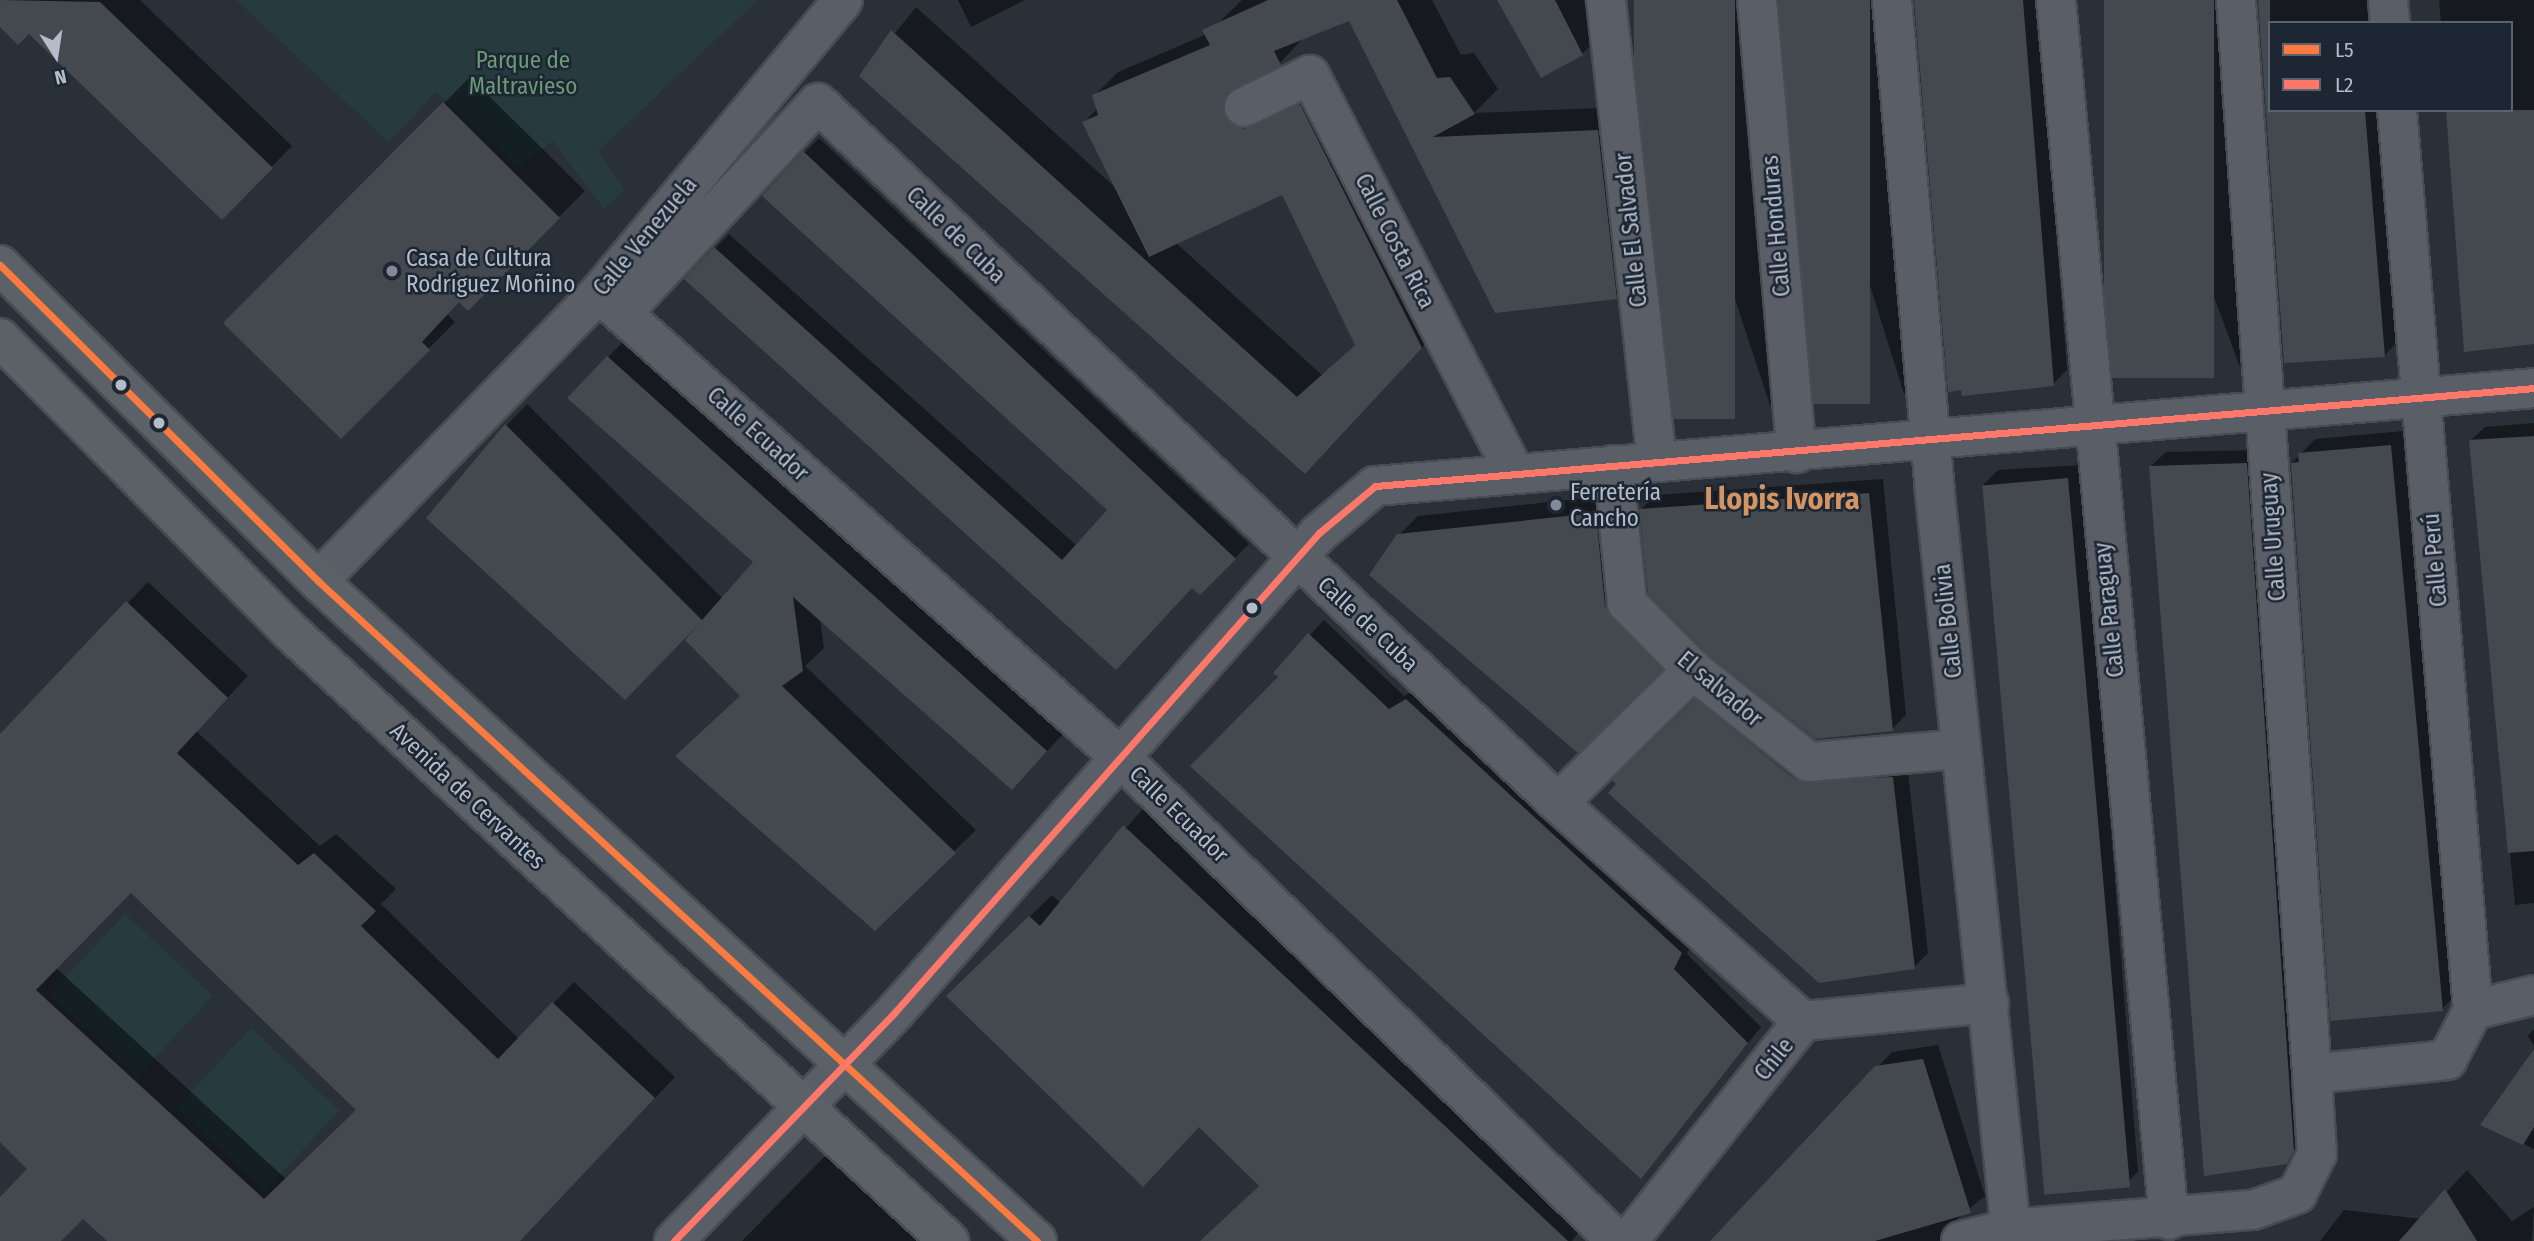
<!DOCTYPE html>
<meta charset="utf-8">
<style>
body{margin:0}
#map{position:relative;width:2534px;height:1241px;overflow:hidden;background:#2a3038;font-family:"Fira Sans Condensed",sans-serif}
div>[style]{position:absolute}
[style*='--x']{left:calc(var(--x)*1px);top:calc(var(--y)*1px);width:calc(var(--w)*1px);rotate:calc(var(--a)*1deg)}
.green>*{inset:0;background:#273a3e;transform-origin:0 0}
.shadow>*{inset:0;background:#0007}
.building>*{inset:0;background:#444950;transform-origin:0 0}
.roads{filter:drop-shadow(2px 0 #484c53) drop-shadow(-2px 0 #484c53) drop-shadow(0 2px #484c53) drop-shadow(0 -2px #484c53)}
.minor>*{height:38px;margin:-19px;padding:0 19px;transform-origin:19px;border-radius:19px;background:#5a5e66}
.primary>*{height:38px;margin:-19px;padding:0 19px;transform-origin:19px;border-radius:19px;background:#5c6168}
.bus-1>*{height:7px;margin:-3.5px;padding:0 3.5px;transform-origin:3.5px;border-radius:3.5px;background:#fa7a3f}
.bus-2>*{height:7px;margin:-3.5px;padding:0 3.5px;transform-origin:3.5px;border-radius:3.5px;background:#fe776b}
.dots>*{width:19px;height:19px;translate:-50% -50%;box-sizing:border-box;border:4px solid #1d2633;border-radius:50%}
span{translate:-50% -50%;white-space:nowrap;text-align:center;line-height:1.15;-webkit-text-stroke:5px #1d2633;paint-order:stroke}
.park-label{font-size:23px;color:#6b9a76}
.street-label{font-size:23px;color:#b4bcc9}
.poi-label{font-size:23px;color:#b4bcc9}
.left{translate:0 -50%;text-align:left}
.district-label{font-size:30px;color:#d59563;font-weight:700}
.legend{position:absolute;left:2268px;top:21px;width:245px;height:91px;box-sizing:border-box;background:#1d2633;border:2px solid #59626f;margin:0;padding:9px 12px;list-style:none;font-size:21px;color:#b4bcc9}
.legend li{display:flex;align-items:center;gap:14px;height:35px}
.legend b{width:35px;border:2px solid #59626f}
.north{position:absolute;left:21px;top:21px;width:70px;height:70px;-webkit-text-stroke:5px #1d2633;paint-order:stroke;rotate:168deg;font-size:19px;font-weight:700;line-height:28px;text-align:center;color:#b4bcc9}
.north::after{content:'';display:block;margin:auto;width:24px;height:32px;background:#b4bcc9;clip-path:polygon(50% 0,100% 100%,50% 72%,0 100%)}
</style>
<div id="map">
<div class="green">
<div style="clip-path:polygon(236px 0,758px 0,598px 151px,625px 190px,604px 209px,553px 141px,517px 167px,436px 92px,389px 142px)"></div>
<div style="left:125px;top:914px;width:120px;height:111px;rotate:43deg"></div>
<div style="left:251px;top:1028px;width:121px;height:110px;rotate:43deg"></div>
</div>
<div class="shadow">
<div style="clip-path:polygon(0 0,140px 0,292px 146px,222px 217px,29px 31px,0 24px)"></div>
<div style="clip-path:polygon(958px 0,1025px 0,971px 27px)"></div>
<div style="clip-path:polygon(evenodd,1242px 0,1432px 0,1461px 55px,1474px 53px,1498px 89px,1474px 113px,1622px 107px,1640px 273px,1616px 297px,1496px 311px,1350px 19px,1303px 38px,1280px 63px,1246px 80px,1248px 93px,1325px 81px,1445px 323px,1329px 448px,861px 76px,916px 7px,1117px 189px,1084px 122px,1098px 108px,1094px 96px,1118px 72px,1207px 34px,1242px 0,1283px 193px,1356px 344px,1322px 375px,1176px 243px,1283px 193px)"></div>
<div style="clip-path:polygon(1499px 0,1583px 0,1601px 35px,1582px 54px)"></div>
<div style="clip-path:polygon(1636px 0,1750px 0,1785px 391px,1770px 405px)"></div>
<div style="clip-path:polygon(1781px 0,1885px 0,1918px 379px,1904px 394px)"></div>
<div style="clip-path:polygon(1916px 0,2038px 0,2067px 370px,2053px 384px)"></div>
<div style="clip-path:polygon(2106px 0,2229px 0,2254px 351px,2239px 365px)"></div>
<div style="clip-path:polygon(2260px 0,2371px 0,2373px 23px,2270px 23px,2270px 110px,2380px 110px,2398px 341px,2384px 356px,2285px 361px)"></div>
<div style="clip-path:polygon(2439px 0,2534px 0,2534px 342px,2511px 110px,2511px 23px,2441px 23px)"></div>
<div style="clip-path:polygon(470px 77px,585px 191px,468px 308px,459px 301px,447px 314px,455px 322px,341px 437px,226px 323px)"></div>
<div style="clip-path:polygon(819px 138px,1249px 544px,1200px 593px,1193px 586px,1130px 654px,686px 279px,729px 234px,1077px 546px,1109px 510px,764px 195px)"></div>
<div style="clip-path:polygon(629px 336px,1068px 729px,1012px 788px,820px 619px,824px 648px,805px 666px,976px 830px,875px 928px,701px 624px,506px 426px,527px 404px,723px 599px,755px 562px,608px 357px)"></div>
<div style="clip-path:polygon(2534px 423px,2534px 903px,2515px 905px,2470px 441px,2485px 427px)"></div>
<div style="clip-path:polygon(2404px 431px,2456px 995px,2442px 1009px,2292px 463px,2315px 439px)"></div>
<div style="clip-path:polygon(2261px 450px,2301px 1148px,2287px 1163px,2151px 466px,2166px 452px)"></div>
<div style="clip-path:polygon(2082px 465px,2138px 1172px,2123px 1186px,1984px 484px,1998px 470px)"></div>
<div style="clip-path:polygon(1883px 479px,1906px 715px,1892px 729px,1641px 509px,1656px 495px)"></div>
<div style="clip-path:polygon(1614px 495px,1624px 587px,1679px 650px,1578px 750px,1399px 535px,1418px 516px)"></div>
<div style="clip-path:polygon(evenodd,148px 582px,248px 676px,196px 731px,320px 846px,336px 834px,396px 889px,381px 904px,519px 1039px,574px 982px,675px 1077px,519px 1241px,110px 1241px,82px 1217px,58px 1241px,0 1241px,0 1199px,30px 1169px,0 1139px,0 736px,148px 582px,131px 891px,358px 1110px,286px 1179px,56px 968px,131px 891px)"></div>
<div style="clip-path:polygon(1324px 620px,1404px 696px,1421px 686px,1695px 938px,1687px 954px,1761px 1027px,1641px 1176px,1275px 673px)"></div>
<div style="clip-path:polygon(1710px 686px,1811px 766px,1907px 763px,1928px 953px,1914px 967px,1615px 780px)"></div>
<div style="clip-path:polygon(1146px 805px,1589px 1218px,1572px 1241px,1210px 1241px,1260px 1185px,1200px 1125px,970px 975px,1052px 895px,1061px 903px)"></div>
<div style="clip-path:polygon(2534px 1029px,2534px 1046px,2528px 1036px)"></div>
<div style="clip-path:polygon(1938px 1045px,1985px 1196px,1958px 1218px,1954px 1231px,1964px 1241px,1712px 1241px,1892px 1052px)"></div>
<div style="clip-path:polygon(2534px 1052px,2534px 1149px,2482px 1124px)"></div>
<div style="clip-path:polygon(825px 1156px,920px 1241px,742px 1241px)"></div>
<div style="clip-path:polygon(2467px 1170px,2512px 1221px,2534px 1207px,2532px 1241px,2320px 1241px,2344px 1210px,2422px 1219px)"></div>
</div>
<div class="building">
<div style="clip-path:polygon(0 0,100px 2px,273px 168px,222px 220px,29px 34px,18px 45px,0 27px)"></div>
<div style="clip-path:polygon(1268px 0,1397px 0,1437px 78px,1450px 77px,1475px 114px,1433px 137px,1598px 130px,1617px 299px,1495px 313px,1349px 21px,1274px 51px,1281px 65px,1226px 94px,1225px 117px,1243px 129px,1300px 104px,1422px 348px,1305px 474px,859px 76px,891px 30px,1297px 397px,1355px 345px,1282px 195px,1149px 257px,1082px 122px,1098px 115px,1092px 95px,1210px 45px,1202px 30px)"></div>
<div style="clip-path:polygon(1497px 0,1555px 0,1583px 55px,1541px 78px)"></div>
<div style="left:1634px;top:0;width:101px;height:419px"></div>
<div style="left:1779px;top:0;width:91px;height:404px"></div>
<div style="clip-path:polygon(1914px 0,2023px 0,2054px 386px,1962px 396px,1961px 390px,1948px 392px)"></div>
<div style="left:2104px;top:0;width:110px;height:378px"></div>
<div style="clip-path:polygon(2258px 0,2270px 0,2270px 110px,2365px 110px,2385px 357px,2284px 363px)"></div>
<div style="clip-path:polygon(443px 102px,560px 218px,468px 311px,459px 302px,422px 342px,430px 350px,341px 439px,223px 323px)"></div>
<div style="clip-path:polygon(2446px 110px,2534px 110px,2534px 344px,2464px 352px)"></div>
<div style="clip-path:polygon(803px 151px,1236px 559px,1200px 595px,1192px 588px,1116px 670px,684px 279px,714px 247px,1062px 560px,1107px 510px,762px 196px)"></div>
<div style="clip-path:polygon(607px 356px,1047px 751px,1012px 790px,793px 597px,803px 671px,782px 686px,956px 853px,875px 931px,675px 756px,740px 696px,685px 640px,699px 624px,625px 700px,426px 518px,505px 424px,702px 620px,753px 562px,567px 398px)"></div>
<div style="clip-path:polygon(2534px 436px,2534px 851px,2508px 853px,2469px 440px)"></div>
<div style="clip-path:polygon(2391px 445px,2443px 1011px,2330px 1021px,2291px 463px,2299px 462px,2298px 453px)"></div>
<div style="clip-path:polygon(2247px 463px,2294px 1151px,2287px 1164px,2204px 1176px,2149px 466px)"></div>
<div style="left:2068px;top:478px;width:712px;height:86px;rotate:85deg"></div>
<div style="clip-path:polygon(1869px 493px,1893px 731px,1816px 739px,1708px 654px,1648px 593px,1639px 509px)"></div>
<div style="clip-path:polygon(1596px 513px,1605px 606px,1662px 670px,1578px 753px,1369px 575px,1397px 534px)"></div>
<div style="clip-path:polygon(evenodd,126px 601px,228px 698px,177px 753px,298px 865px,314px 853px,376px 911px,361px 926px,498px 1059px,552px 1002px,655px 1098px,520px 1241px,107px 1241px,83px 1219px,61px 1241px,0 1241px,0 1197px,27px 1169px,0 1142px,0 734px,126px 601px,131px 893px,356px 1110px,264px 1199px,36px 990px,131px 893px)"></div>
<div style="clip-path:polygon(1308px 633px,1389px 709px,1406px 699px,1682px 953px,1674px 969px,1748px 1043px,1641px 1179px,1190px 766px,1278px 677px,1273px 673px)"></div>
<div style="clip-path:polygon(1695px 699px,1796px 780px,1893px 777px,1915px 969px,1819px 983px,1608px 793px,1616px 784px,1612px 780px)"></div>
<div style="clip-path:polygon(1123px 825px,1568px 1241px,1200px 1241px,1259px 1186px,1199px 1127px,1143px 1187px,946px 996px,1029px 916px,1040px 926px)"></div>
<div style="clip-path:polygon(2534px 1049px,2534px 1127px,2523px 1145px,2480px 1125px)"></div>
<div style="clip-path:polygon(1923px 1059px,1971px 1213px,1875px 1241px,1710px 1241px,1875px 1066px)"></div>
<div style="clip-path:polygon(2445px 1189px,2477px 1241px,2399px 1241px)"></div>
</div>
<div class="roads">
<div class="minor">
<div style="--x:1606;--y:0;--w:462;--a:83.7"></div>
<div style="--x:1757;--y:0;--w:455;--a:85"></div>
<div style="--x:1892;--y:0;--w:486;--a:85"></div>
<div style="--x:1934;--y:484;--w:761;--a:84.12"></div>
<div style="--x:2056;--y:0;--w:1225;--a:84.71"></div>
<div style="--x:2236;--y:0;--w:1077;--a:85.95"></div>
<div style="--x:2388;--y:0;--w:23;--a:85"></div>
<div style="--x:1244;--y:107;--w:73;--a:-25.9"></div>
<div style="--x:1310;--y:75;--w:446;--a:62.8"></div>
<div style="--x:2397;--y:110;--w:903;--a:85.17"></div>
<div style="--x:599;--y:293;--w:698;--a:41.69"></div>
<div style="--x:1120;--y:757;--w:694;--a:44.24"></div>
<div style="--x:622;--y:313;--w:287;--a:-47"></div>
<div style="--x:818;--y:103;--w:1019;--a:43.41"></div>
<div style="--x:1558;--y:803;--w:328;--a:41.7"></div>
<div style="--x:1613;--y:465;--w:139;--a:84.2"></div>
<div style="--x:1627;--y:603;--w:94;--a:45.4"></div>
<div style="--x:1693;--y:670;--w:148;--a:38.4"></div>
<div style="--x:1809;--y:762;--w:152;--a:-4.9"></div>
<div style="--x:318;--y:581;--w:402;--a:-45.7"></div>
<div style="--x:599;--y:293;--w:381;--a:-50.2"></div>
<div style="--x:1558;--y:803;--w:190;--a:-44.6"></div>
<div style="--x:674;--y:1241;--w:318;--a:-46"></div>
<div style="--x:895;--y:1012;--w:640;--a:-48.49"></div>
<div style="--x:1319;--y:533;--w:73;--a:-40"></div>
<div style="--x:1375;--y:486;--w:1163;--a:-4.83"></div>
<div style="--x:1628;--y:1241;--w:281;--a:-51.5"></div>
<div style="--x:1803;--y:1021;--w:187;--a:-5.5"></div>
<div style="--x:1961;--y:1241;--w:49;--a:-14"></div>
<div style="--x:2009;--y:1229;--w:245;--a:-4.5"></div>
<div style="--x:2253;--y:1210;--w:47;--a:-20"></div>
<div style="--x:2297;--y:1194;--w:45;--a:-63.4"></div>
<div style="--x:2317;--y:1154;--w:80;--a:-93.6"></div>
<div style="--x:2312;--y:1074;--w:136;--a:-5.9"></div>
<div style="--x:2447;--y:1060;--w:56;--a:-62.5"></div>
<div style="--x:2473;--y:1010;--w:63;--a:-13.8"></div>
</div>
<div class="primary">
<div style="--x:0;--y:265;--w:448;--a:44.8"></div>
<div style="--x:318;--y:581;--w:976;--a:42.55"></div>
<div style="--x:0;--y:338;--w:414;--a:45.3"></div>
<div style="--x:291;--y:632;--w:897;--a:42.79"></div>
</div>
</div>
<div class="bus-1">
<div style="--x:0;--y:265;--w:448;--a:44.8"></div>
<div style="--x:318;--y:581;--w:976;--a:42.55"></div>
</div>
<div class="bus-2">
<div style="--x:674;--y:1241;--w:318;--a:-46"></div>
<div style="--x:895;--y:1012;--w:640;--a:-48.49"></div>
<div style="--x:1319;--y:533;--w:73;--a:-40"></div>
<div style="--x:1375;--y:486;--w:1163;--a:-4.83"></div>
</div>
<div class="dots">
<div style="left:392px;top:271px;background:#848b96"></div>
<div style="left:121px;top:385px;background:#b4bcc9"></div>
<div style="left:159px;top:423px;background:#b4bcc9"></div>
<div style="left:1556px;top:505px;background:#848b96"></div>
<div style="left:1252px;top:608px;background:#b4bcc9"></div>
</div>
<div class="park-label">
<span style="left:523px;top:73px">Parque de<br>Maltravieso</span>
</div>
<div class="street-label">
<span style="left:1776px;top:226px;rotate:-95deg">Calle Honduras</span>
<span style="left:1631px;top:230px;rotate:-96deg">Calle El Salvador</span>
<span style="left:956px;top:235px;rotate:44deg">Calle de Cuba</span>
<span style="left:645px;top:236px;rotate:-50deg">Calle Venezuela</span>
<span style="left:1395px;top:241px;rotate:63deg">Calle Costa Rica</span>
<span style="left:758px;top:434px;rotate:42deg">Calle Ecuador</span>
<span style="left:2273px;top:537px;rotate:-94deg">Calle Uruguay</span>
<span style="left:2435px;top:560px;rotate:-95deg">Calle Perú</span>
<span style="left:2109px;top:610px;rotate:-96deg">Calle Paraguay</span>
<span style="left:1948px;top:621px;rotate:-96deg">Calle Bolivia</span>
<span style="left:1368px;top:624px;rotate:43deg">Calle de Cuba</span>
<span style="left:1720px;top:689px;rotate:40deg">El salvador</span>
<span style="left:468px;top:796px;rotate:43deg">Avenida de Cervantes</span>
<span style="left:1179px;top:814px;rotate:44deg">Calle Ecuador</span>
<span style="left:1774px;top:1059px;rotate:-51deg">Chile</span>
</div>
<div class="poi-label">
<span class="left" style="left:406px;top:271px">Casa de Cultura<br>Rodríguez Moñino</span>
<span class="left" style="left:1570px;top:505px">Ferretería<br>Cancho</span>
</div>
<div class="district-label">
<span style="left:1782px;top:499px">Llopis Ivorra</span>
</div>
<ul class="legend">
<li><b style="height:9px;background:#fa7a3f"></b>L5</li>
<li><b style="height:9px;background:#fe776b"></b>L2</li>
</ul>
<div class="north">N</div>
</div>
